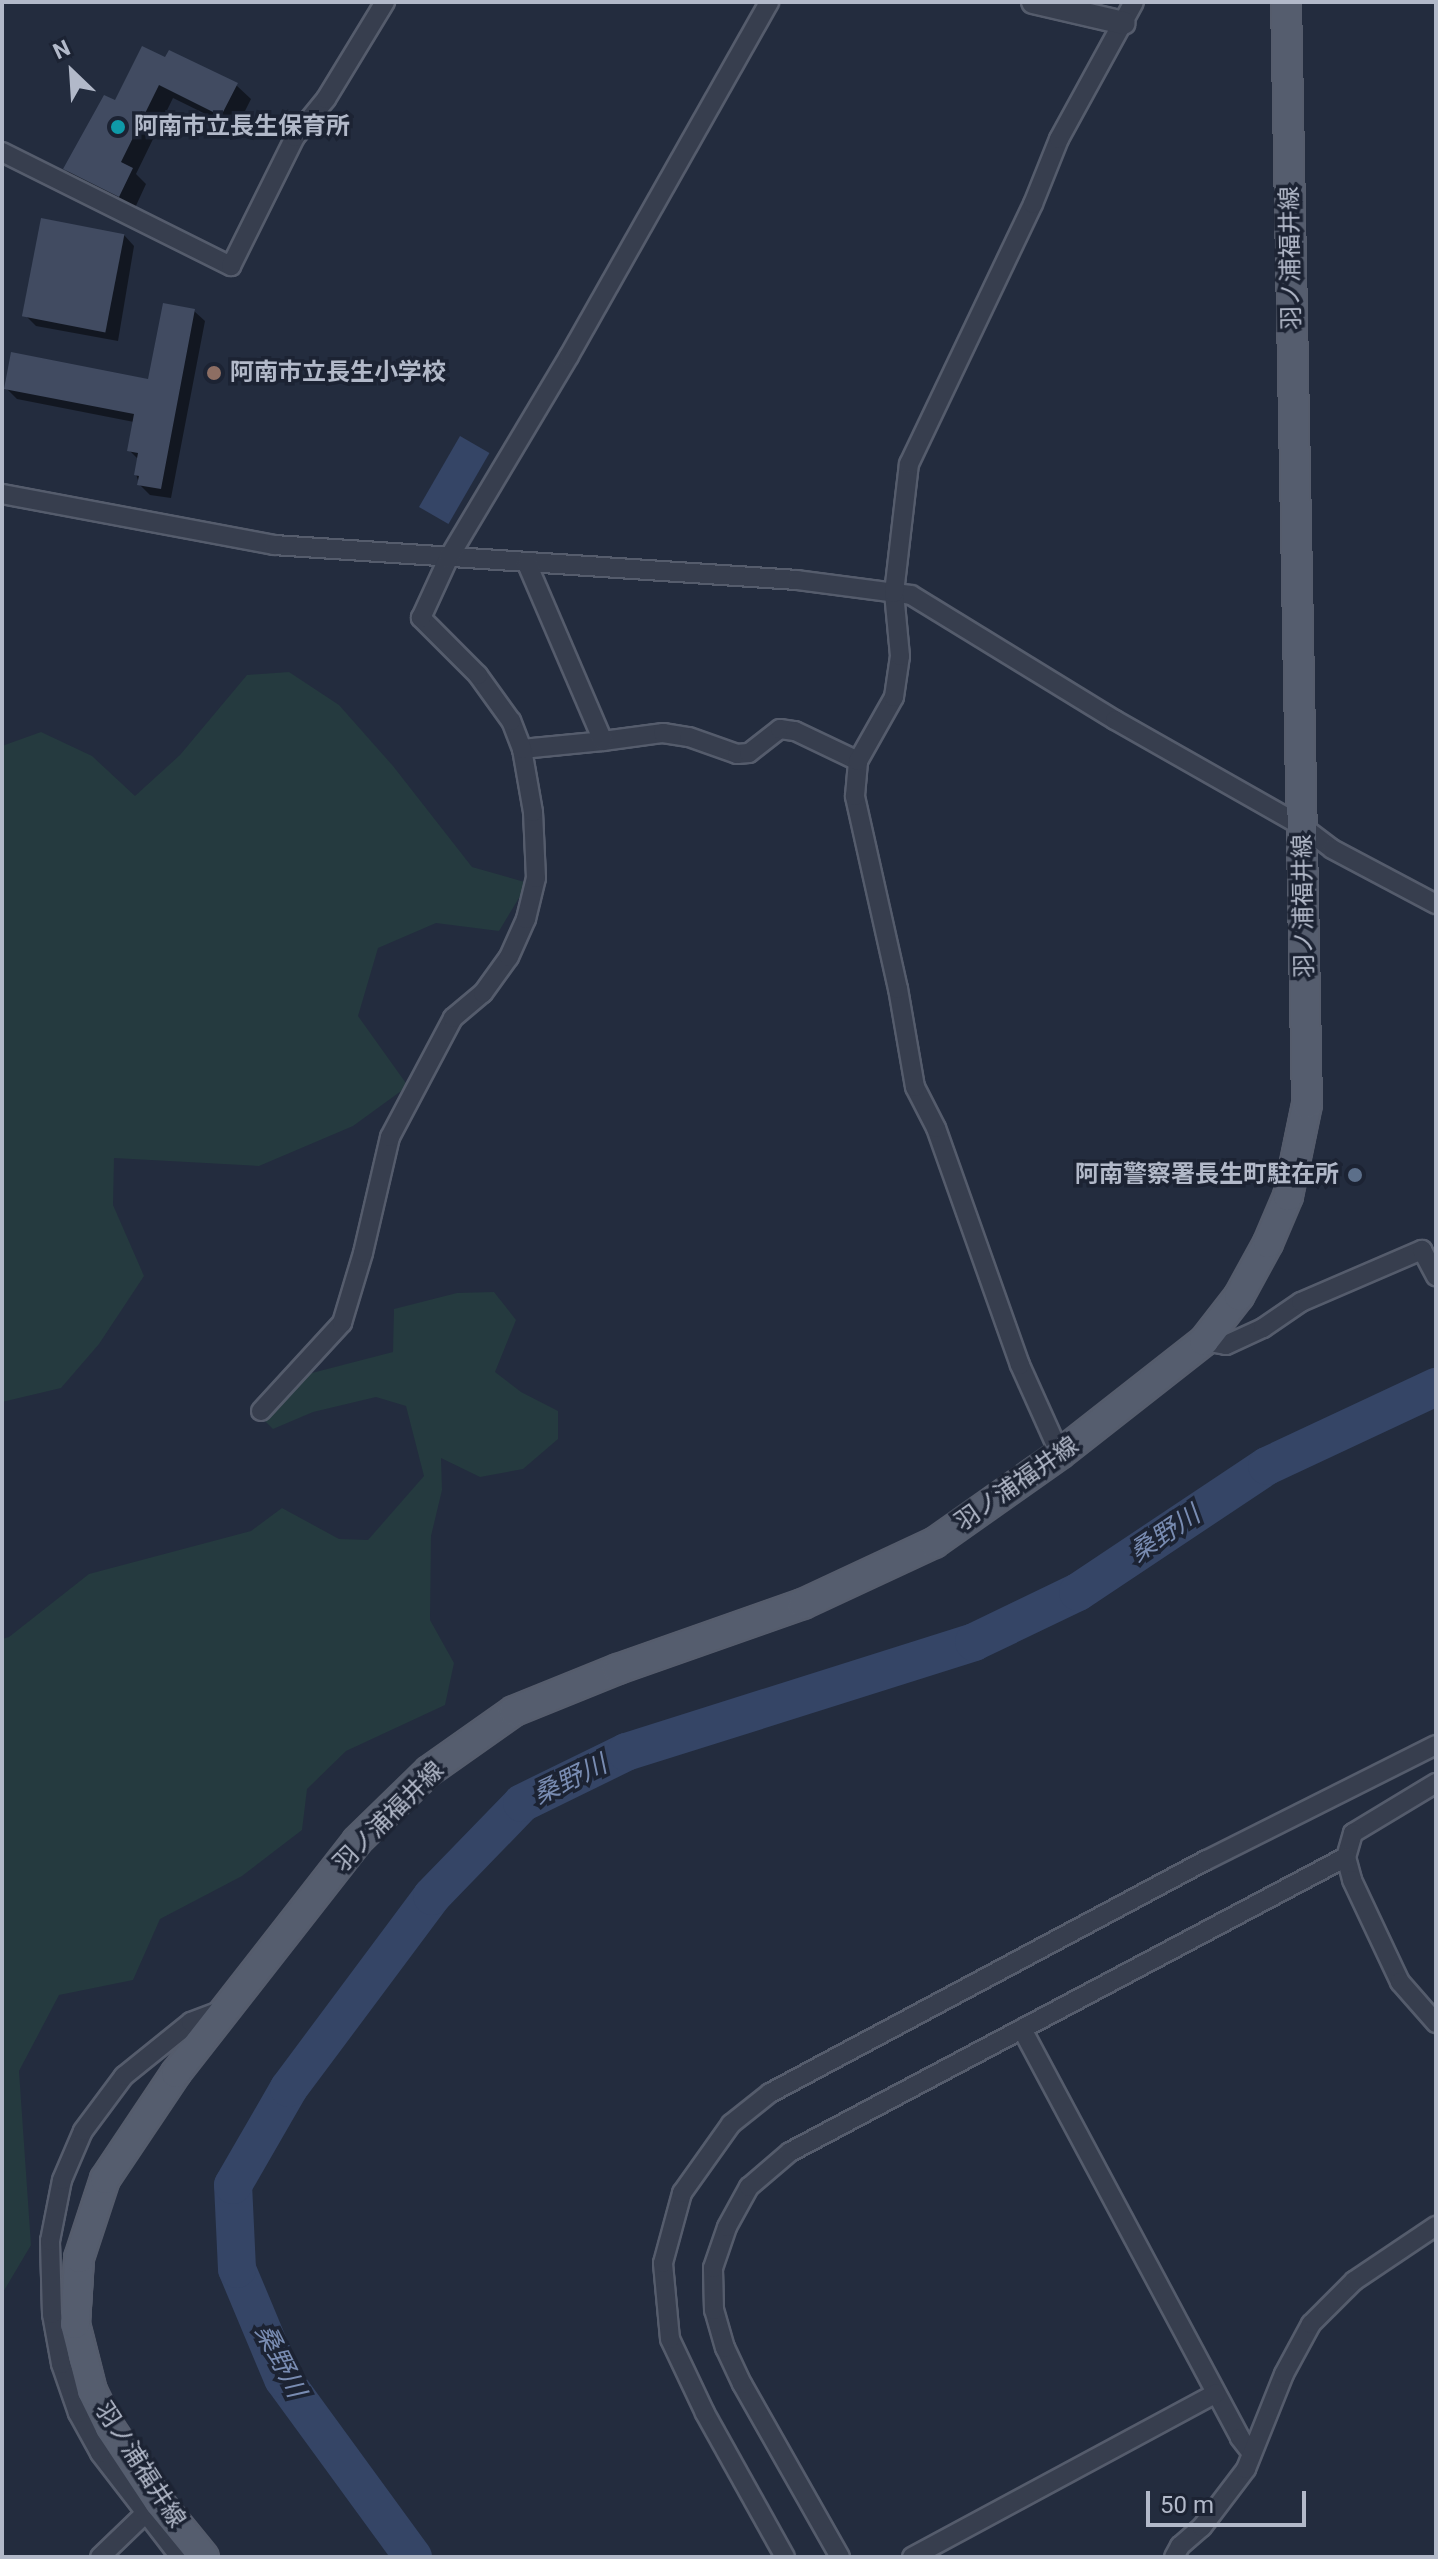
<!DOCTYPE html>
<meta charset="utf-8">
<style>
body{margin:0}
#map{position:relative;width:1438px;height:2559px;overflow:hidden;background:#232c3e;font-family:Roboto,"Noto Sans JP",sans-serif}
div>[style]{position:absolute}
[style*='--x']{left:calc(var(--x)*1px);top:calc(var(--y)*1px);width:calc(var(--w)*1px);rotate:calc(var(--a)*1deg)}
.green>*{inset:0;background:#253a3f}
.water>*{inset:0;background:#354566;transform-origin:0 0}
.shadow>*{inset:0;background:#0007}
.river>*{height:38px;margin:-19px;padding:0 19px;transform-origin:19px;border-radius:19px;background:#354566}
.building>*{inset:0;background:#414b61;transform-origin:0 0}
.roads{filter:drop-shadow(2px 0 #555c6c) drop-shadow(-2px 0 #555c6c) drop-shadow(0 2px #555c6c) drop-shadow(0 -2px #555c6c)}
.minor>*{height:18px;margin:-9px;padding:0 9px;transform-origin:9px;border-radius:9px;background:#373e4e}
.tertiary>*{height:22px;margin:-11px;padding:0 11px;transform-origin:11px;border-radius:11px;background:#373e4e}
.primary>*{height:28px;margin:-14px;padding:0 14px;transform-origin:14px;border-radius:14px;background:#555d6e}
.dots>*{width:22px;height:22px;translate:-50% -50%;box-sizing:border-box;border:4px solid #1c2333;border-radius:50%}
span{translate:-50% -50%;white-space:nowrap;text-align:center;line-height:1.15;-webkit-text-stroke:7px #1c2333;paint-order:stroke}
.poi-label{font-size:24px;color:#b2b9c9;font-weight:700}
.left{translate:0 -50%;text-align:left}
.right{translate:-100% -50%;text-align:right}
.street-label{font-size:24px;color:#b2b9c9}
.water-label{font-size:26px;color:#798cb2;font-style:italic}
.frame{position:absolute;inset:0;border:4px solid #b2b9c9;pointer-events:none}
.north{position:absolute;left:32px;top:32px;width:80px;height:80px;-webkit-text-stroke:6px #1c2333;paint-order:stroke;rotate:335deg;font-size:22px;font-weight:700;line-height:32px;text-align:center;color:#b2b9c9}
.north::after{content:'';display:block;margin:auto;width:28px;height:36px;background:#b2b9c9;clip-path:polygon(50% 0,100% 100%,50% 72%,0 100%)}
.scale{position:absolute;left:1146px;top:2491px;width:160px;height:36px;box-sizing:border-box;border:4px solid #b2b9c9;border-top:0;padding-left:10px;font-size:24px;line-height:28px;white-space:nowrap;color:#b2b9c9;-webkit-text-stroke:6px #1c2333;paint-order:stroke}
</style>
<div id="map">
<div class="green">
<div style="clip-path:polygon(289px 672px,339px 705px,393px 766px,472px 867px,528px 883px,499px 931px,436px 923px,378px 948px,358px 1016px,408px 1086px,353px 1126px,259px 1166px,114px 1158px,113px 1205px,144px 1276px,99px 1344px,61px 1388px,2px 1402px,2px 746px,41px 732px,92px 756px,135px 796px,180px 755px,247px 675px)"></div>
<div style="clip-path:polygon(494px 1292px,516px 1320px,495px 1372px,521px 1392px,558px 1411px,558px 1439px,523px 1469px,480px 1477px,441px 1458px,442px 1490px,431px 1536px,430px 1620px,454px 1663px,445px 1705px,346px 1751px,307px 1789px,302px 1830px,242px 1876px,160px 1919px,133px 1980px,59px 1995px,19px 2071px,31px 2245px,2px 2294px,2px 1639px,9px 1637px,89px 1574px,251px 1531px,282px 1508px,339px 1539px,368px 1540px,424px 1476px,406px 1406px,376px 1397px,313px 1412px,273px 1429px,263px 1419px,308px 1374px,393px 1352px,394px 1309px,457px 1293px)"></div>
</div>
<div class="water">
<div style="left:460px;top:436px;width:34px;height:82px;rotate:30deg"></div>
</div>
<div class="shadow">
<div style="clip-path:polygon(166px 60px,236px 85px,251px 99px,236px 129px,173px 98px,136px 174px,146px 184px,134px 210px,79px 183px,65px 169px,116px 103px)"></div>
<div style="clip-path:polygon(124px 235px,134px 246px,118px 341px,36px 326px,25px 315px)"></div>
<div style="clip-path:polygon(194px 311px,205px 321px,171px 498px,150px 495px,139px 484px,136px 474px,139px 460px,129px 450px,134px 422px,17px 399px,6px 388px,150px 381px)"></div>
</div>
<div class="river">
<div style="--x:413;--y:2557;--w:220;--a:-126.1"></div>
<div style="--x:283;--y:2379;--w:119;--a:-112.7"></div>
<div style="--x:237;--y:2269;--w:84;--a:-92.7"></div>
<div style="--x:233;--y:2185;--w:112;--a:-60"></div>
<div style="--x:289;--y:2088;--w:239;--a:-53.3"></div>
<div style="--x:432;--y:1896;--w:129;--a:-45.9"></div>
<div style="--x:522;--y:1803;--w:116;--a:-26.1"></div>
<div style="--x:626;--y:1752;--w:365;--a:-17.5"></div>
<div style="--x:974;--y:1642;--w:115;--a:-25.7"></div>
<div style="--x:1078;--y:1592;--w:227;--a:-33.7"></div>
<div style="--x:1267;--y:1466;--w:187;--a:-25.1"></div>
</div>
<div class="building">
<div style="clip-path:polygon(142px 46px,165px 57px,169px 50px,238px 83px,221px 116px,159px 85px,121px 162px,133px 168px,119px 197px,63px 169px,104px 95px,115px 100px)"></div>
<div style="left:41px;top:218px;width:85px;height:100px;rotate:11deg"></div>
<div style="clip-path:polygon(163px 303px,195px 309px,161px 489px,137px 485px,139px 476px,134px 475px,138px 453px,127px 451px,134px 414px,4px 389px,11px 352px,148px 379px)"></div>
</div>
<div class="roads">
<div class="minor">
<div style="--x:2;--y:152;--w:256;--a:26.5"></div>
<div style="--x:231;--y:266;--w:144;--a:-63.6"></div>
<div style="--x:295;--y:137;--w:49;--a:-50.8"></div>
<div style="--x:326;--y:99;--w:114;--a:-58.7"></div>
<div style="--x:2;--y:494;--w:277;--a:10.6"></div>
<div style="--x:274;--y:545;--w:524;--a:3.83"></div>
<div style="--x:797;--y:580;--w:115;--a:7.5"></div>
<div style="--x:911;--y:595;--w:239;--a:31.5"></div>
<div style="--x:1115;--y:720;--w:216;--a:29.6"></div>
<div style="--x:1303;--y:827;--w:36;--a:37"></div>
<div style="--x:1332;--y:849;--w:118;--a:27.9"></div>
<div style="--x:603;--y:741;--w:61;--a:-7.6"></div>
<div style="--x:663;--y:733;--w:26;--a:9"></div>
<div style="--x:689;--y:737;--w:51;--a:19.5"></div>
<div style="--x:737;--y:754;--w:12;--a:-5"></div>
<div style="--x:749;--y:753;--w:39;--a:-38"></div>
<div style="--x:780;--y:729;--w:15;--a:8"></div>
<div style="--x:795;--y:731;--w:70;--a:25.5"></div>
<div style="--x:522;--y:749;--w:81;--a:-5.6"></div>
<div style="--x:603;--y:741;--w:193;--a:-113.2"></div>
<div style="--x:1204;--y:1341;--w:22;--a:10"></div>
<div style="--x:1226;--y:1345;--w:41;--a:-24.7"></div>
<div style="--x:1263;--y:1328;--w:46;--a:-34.4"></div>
<div style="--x:1301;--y:1302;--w:132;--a:-23.3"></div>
<div style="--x:1422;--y:1250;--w:30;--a:62"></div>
<div style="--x:261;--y:1411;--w:120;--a:-47.4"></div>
<div style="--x:342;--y:1323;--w:73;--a:-73.3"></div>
<div style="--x:363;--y:1253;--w:119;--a:-76.9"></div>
<div style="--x:390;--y:1137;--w:135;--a:-62.1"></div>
<div style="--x:453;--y:1018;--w:39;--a:-40"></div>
<div style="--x:483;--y:993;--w:44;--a:-54.2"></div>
<div style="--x:509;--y:957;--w:42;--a:-65.9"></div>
<div style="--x:526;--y:919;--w:42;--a:-76.3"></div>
<div style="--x:536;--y:878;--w:66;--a:-92.6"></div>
<div style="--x:533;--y:812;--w:64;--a:-99.9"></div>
<div style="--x:522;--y:749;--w:30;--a:-111"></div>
<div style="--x:511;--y:721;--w:57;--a:-125.7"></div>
<div style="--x:478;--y:675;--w:81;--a:-135"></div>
<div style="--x:421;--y:618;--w:65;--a:-65.4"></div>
<div style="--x:448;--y:559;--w:236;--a:-59.2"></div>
<div style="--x:569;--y:356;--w:407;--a:-60.5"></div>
<div style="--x:1060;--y:1454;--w:98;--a:-114.2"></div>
<div style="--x:1020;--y:1365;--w:251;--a:-109.5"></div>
<div style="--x:936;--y:1128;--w:46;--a:-117.1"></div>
<div style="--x:915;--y:1087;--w:99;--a:-99.8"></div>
<div style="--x:898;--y:989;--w:198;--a:-102.6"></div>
<div style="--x:855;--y:796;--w:35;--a:-85"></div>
<div style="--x:858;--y:761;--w:73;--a:-60.6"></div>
<div style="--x:894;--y:697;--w:41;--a:-81.7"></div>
<div style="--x:900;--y:656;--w:63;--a:-95.4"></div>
<div style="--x:894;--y:593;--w:130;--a:-83.4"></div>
<div style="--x:909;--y:464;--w:288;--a:-64.5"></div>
<div style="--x:1033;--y:204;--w:70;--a:-68.2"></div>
<div style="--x:1059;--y:139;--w:156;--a:-61.3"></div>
<div style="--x:1436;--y:1783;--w:97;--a:148.9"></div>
<div style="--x:1353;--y:1833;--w:25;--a:106"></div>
<div style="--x:1346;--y:1857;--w:24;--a:75"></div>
<div style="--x:1352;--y:1880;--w:113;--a:64.8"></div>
<div style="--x:1400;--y:1982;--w:55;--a:48.7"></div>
<div style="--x:1022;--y:2029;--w:463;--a:61.9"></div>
<div style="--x:1240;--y:2438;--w:18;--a:52"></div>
<div style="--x:100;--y:2557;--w:74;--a:-43.9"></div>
<div style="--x:180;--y:2557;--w:131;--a:-127.6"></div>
<div style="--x:100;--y:2453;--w:46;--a:-118.8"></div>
<div style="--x:78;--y:2413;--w:52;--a:-109.1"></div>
<div style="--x:61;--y:2364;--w:51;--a:-100.2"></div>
<div style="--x:52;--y:2314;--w:73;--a:-91.6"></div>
<div style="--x:50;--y:2241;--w:62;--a:-78.9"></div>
<div style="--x:62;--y:2180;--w:53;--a:-66.8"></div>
<div style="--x:83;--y:2131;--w:69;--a:-53.3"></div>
<div style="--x:124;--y:2076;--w:86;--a:-38.9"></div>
<div style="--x:191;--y:2022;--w:34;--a:-21"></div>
<div style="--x:785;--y:2557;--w:165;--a:-119.1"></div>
<div style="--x:705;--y:2413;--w:82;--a:-115.3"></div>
<div style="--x:670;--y:2339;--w:76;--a:-95.3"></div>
<div style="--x:663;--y:2263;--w:73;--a:-74.8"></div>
<div style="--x:682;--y:2193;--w:85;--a:-54.6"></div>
<div style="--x:731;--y:2124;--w:50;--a:-38.5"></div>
<div style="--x:770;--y:2093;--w:495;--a:-28.1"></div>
<div style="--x:1207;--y:1860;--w:256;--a:-26.7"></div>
<div style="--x:840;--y:2557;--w:199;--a:-119.5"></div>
<div style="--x:742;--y:2384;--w:40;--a:-115"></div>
<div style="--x:725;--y:2348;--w:40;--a:-106"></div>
<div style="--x:714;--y:2310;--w:42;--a:-91.4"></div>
<div style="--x:713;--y:2268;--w:43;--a:-71.1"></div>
<div style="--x:727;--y:2227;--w:46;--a:-61.2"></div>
<div style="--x:749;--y:2187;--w:54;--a:-40.5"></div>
<div style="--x:790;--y:2152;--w:629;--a:-27.95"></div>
<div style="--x:912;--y:2557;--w:345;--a:-28.3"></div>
<div style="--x:1174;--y:2557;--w:13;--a:-61"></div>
<div style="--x:1180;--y:2546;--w:29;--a:-41"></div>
<div style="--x:1202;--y:2527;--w:73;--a:-52.8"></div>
<div style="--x:1246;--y:2469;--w:102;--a:-68.2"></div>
<div style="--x:1284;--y:2374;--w:57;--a:-61.6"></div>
<div style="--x:1311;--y:2324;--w:61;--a:-45"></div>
<div style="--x:1354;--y:2281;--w:99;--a:-33.9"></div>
</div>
<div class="tertiary">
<div style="--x:1033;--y:2;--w:93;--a:13"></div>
</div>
<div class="primary">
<div style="--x:204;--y:2557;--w:71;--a:-129.3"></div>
<div style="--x:159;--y:2502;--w:89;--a:-123.5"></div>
<div style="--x:110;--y:2428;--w:41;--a:-115.9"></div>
<div style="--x:92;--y:2391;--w:69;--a:-104.2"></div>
<div style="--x:75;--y:2324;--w:66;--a:-86.5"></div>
<div style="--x:79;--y:2258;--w:83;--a:-71.8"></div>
<div style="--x:105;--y:2179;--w:128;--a:-56.2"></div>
<div style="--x:176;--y:2073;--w:294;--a:-52"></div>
<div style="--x:357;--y:1841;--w:100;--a:-44.2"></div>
<div style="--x:429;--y:1771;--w:104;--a:-35.2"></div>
<div style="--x:514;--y:1711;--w:112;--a:-22"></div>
<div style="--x:618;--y:1669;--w:196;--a:-19.4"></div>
<div style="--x:803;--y:1604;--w:145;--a:-25"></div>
<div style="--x:934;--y:1543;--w:154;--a:-35.2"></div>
<div style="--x:1060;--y:1454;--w:183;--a:-38.1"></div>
<div style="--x:1204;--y:1341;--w:57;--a:-52.1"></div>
<div style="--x:1239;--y:1296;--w:60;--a:-61.3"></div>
<div style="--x:1268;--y:1243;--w:51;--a:-66.9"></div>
<div style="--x:1288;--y:1196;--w:94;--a:-78.3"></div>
<div style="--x:1307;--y:1104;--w:1102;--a:-91.09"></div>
</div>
</div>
<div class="dots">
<div style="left:118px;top:127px;background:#0f9aa8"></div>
<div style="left:214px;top:373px;background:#8d6e63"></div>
<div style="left:1355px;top:1175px;background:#5c6f8a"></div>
</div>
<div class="poi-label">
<span class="left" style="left:134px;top:127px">阿南市立長生保育所</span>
<span class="left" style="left:230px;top:373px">阿南市立長生小学校</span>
<span class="right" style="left:1339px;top:1175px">阿南警察署長生町駐在所</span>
</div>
<div class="street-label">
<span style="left:1291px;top:258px;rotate:-91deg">羽ノ浦福井線</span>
<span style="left:1304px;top:906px;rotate:-91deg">羽ノ浦福井線</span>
<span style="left:1017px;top:1484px;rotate:-35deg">羽ノ浦福井線</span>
<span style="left:389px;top:1817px;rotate:-45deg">羽ノ浦福井線</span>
<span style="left:140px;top:2465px;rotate:57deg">羽ノ浦福井線</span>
</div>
<div class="water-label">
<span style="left:1165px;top:1534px;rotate:-34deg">桑野川</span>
<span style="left:570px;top:1780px;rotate:-26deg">桑野川</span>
<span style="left:280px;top:2361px;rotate:63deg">桑野川</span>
</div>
<div class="frame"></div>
<div class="north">N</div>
<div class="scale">50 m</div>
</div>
